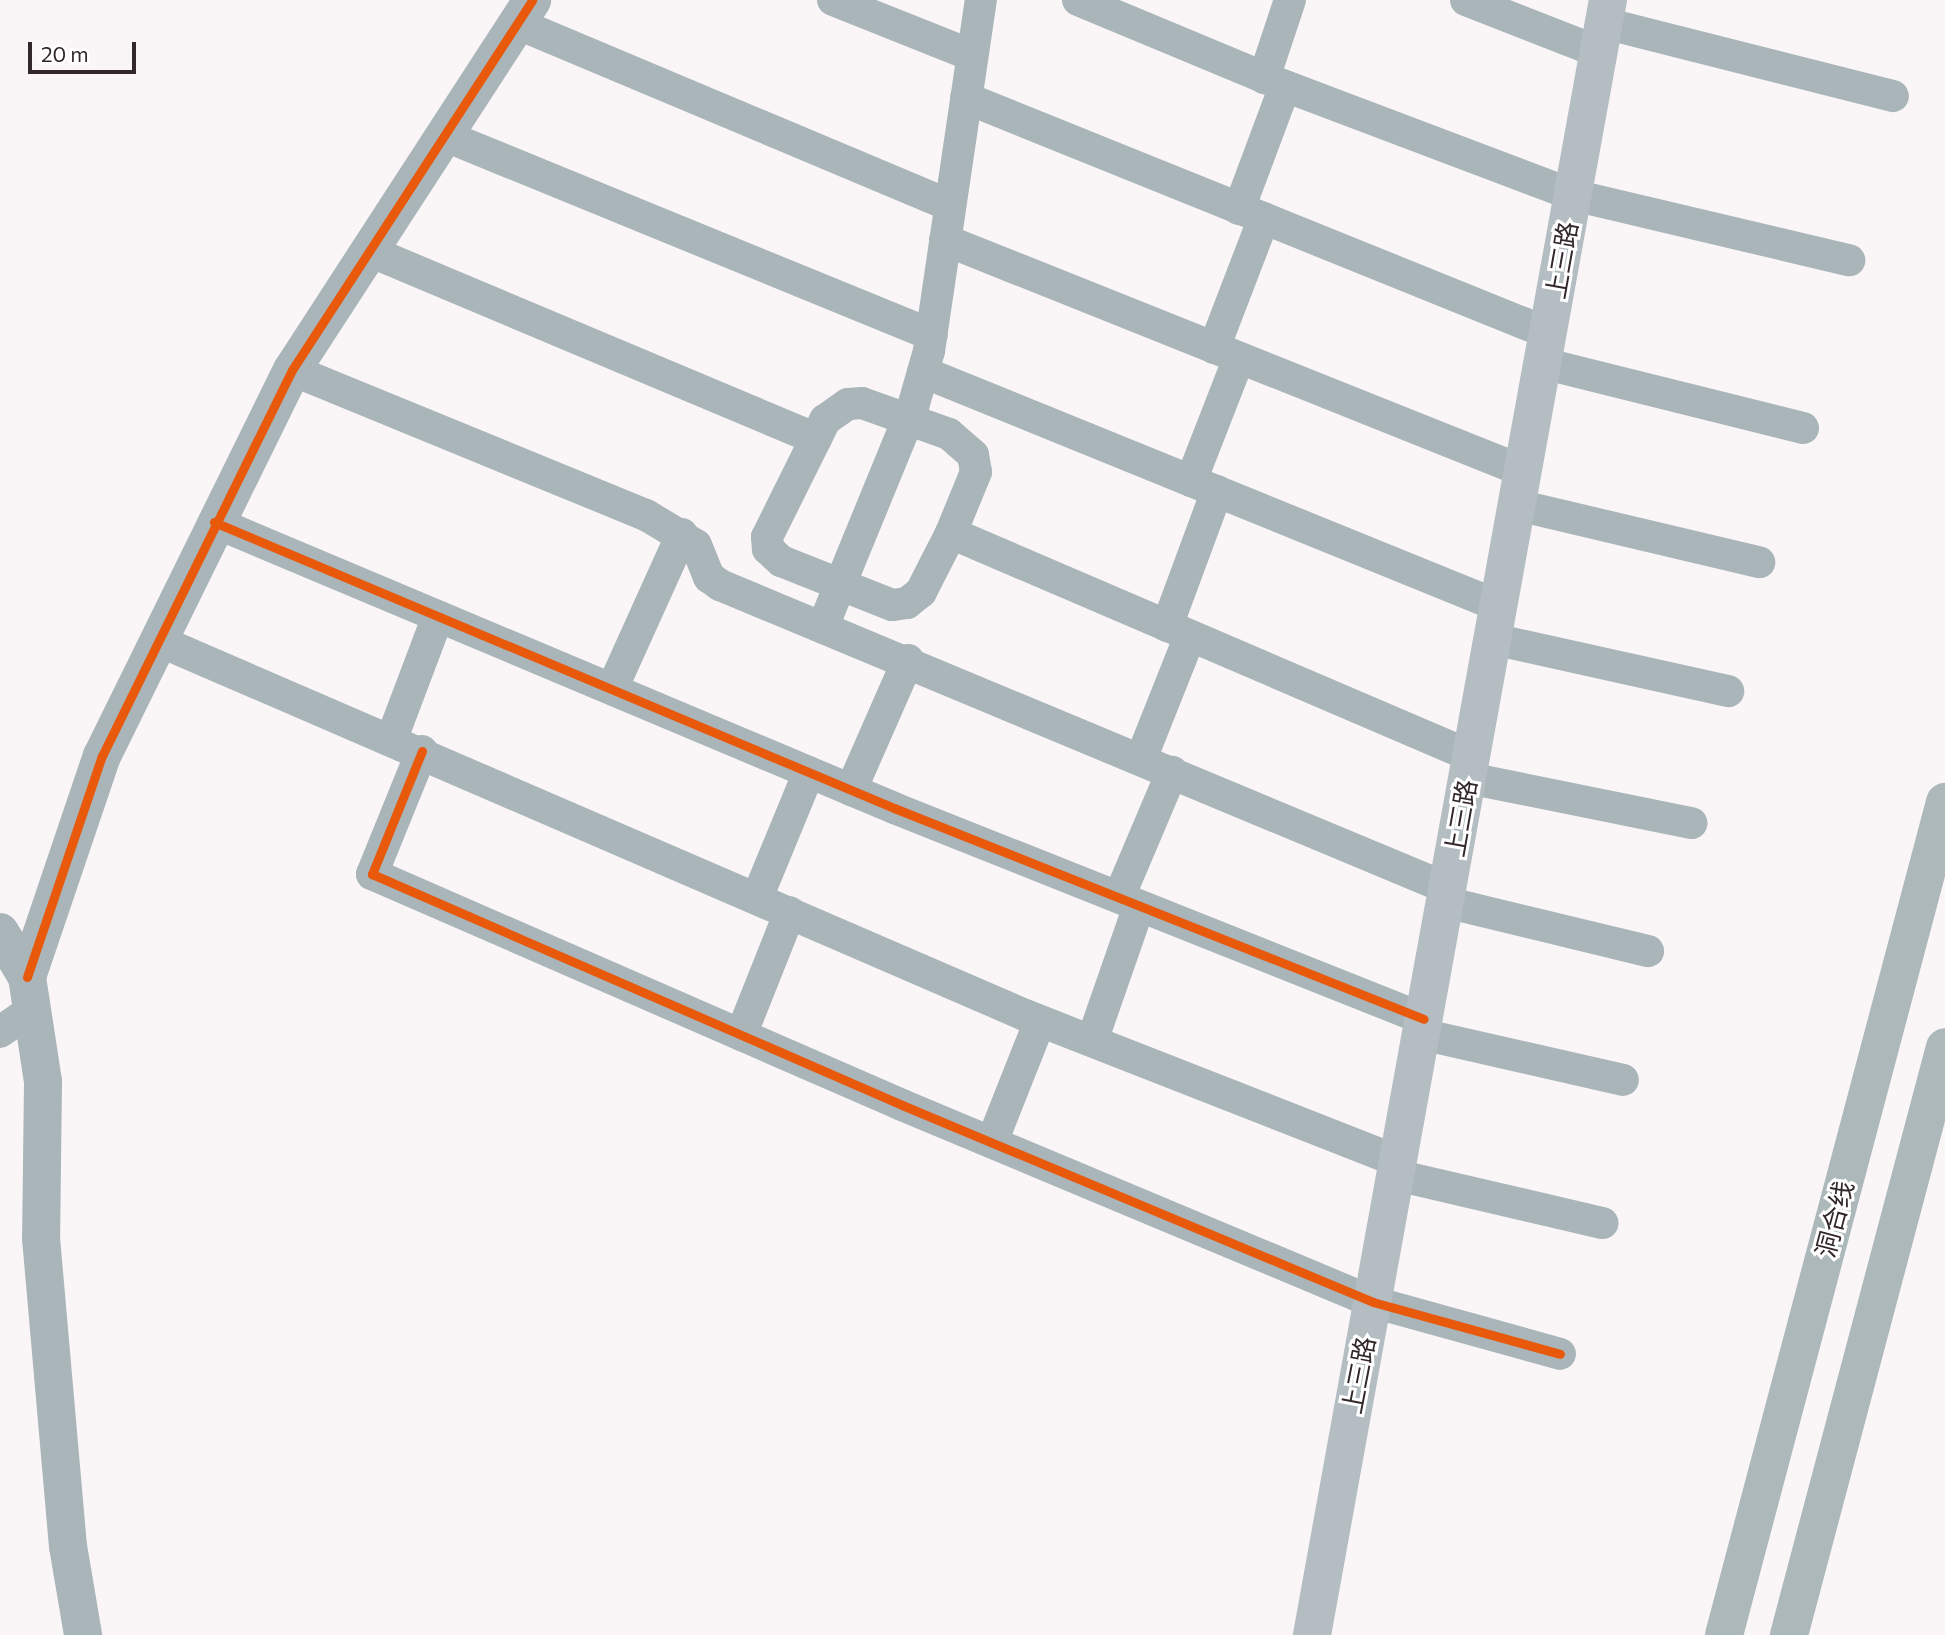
<!DOCTYPE html>
<meta charset="utf-8">
<style>
body{margin:0}
#map{position:relative;width:1945px;height:1635px;overflow:hidden;background:#faf6f8;font-family:Commissioner,"Noto Sans SC",sans-serif}
div>[style]{position:absolute}
[style*='--x']{left:calc(var(--x)*1px);top:calc(var(--y)*1px);width:calc(var(--w)*1px);rotate:calc(var(--a)*1deg)}
.minor>*{height:32px;margin:-16px;padding:0 16px;transform-origin:16px;border-radius:16px;background:#a9b5b8}
.tertiary>*{height:38px;margin:-19px;padding:0 19px;transform-origin:19px;border-radius:19px;background:#a9b5b8}
.secondary>*{height:38px;margin:-19px;padding:0 19px;transform-origin:19px;border-radius:19px;background:#b4bdc1}
.trunk>*{height:38px;margin:-19px;padding:0 19px;transform-origin:19px;border-radius:19px;background:#acb8ba}
.cycleway>*{height:9px;margin:-4.5px;padding:0 4.5px;transform-origin:4.5px;border-radius:4.5px;background:#e8590c}
span{translate:-50% -50%;white-space:nowrap;text-align:center;line-height:1.15;-webkit-text-stroke:6px #fff;paint-order:stroke}
.street-label{font-size:26px;color:#32272a}
.scale{position:absolute;left:28px;top:42px;width:108px;height:32px;box-sizing:border-box;border:4px solid #32272a;border-top:0;padding-left:9px;font-size:21px;line-height:24px;white-space:nowrap;color:#32272a;-webkit-text-stroke:5px #fff;paint-order:stroke}
</style>
<div id="map">
<div class="minor">
<div style="--x:833;--y:0;--w:149;--a:21.7"></div>
<div style="--x:1078;--y:0;--w:224;--a:22.6"></div>
<div style="--x:1285;--y:86;--w:308;--a:20.7"></div>
<div style="--x:1573;--y:195;--w:284;--a:13.3"></div>
<div style="--x:1466;--y:0;--w:143;--a:21.4"></div>
<div style="--x:516;--y:23;--w:471;--a:22.8"></div>
<div style="--x:1604;--y:23;--w:298;--a:14.2"></div>
<div style="--x:1264;--y:78;--w:82;--a:-71.6"></div>
<div style="--x:966;--y:98;--w:628;--a:21.99"></div>
<div style="--x:443;--y:135;--w:528;--a:22.24"></div>
<div style="--x:1239;--y:209;--w:131;--a:-69.5"></div>
<div style="--x:945;--y:240;--w:622;--a:21.78"></div>
<div style="--x:367;--y:250;--w:487;--a:22.8"></div>
<div style="--x:1214;--y:348;--w:139;--a:-69"></div>
<div style="--x:1542;--y:363;--w:269;--a:14"></div>
<div style="--x:292;--y:370;--w:383;--a:22.3"></div>
<div style="--x:646;--y:515;--w:58;--a:31"></div>
<div style="--x:696;--y:545;--w:35;--a:68"></div>
<div style="--x:709;--y:577;--w:14;--a:36"></div>
<div style="--x:720;--y:585;--w:788;--a:22.63"></div>
<div style="--x:923;--y:372;--w:622;--a:22.11"></div>
<div style="--x:862;--y:403;--w:92;--a:19.6"></div>
<div style="--x:949;--y:434;--w:32;--a:41"></div>
<div style="--x:973;--y:455;--w:17;--a:80"></div>
<div style="--x:976;--y:472;--w:66;--a:112.3"></div>
<div style="--x:951;--y:533;--w:66;--a:117"></div>
<div style="--x:921;--y:592;--w:18;--a:142"></div>
<div style="--x:907;--y:603;--w:15;--a:172"></div>
<div style="--x:892;--y:605;--w:119;--a:-158.4"></div>
<div style="--x:781;--y:561;--w:18;--a:-137"></div>
<div style="--x:768;--y:549;--w:12;--a:-95"></div>
<div style="--x:767;--y:537;--w:131;--a:-63.6"></div>
<div style="--x:825;--y:420;--w:28;--a:-35"></div>
<div style="--x:848;--y:404;--w:14;--a:-4"></div>
<div style="--x:1191;--y:481;--w:132;--a:-68.7"></div>
<div style="--x:1517;--y:505;--w:249;--a:13.3"></div>
<div style="--x:214;--y:522;--w:738;--a:22.81"></div>
<div style="--x:894;--y:808;--w:570;--a:21.71"></div>
<div style="--x:951;--y:533;--w:566;--a:23.21"></div>
<div style="--x:824;--y:624;--w:235;--a:-67.7"></div>
<div style="--x:913;--y:407;--w:58;--a:-74.1"></div>
<div style="--x:929;--y:351;--w:355;--a:-81.6"></div>
<div style="--x:1167;--y:626;--w:144;--a:-69.7"></div>
<div style="--x:1493;--y:639;--w:241;--a:12.5"></div>
<div style="--x:157;--y:640;--w:946;--a:23.37"></div>
<div style="--x:1025;--y:1015;--w:401;--a:21.4"></div>
<div style="--x:612;--y:689;--w:170;--a:-65.7"></div>
<div style="--x:392;--y:738;--w:130;--a:-69.3"></div>
<div style="--x:422;--y:751;--w:133;--a:112.1"></div>
<div style="--x:372;--y:874;--w:578;--a:23.55"></div>
<div style="--x:902;--y:1105;--w:511;--a:22.7"></div>
<div style="--x:1373;--y:1302;--w:194;--a:15.5"></div>
<div style="--x:1141;--y:759;--w:132;--a:-68.3"></div>
<div style="--x:1468;--y:778;--w:228;--a:11.4"></div>
<div style="--x:851;--y:790;--w:142;--a:-66.3"></div>
<div style="--x:1119;--y:897;--w:136;--a:-67"></div>
<div style="--x:757;--y:898;--w:136;--a:-67.6"></div>
<div style="--x:1445;--y:902;--w:209;--a:13.6"></div>
<div style="--x:0;--y:1032;--w:40;--a:-34.9"></div>
<div style="--x:1421;--y:1034;--w:207;--a:12.8"></div>
<div style="--x:741;--y:1035;--w:132;--a:-68.3"></div>
<div style="--x:1092;--y:1041;--w:143;--a:-70.8"></div>
<div style="--x:992;--y:1142;--w:130;--a:-68.4"></div>
<div style="--x:1396;--y:1175;--w:212;--a:13.1"></div>
</div>
<div class="tertiary">
<div style="--x:0;--y:932;--w:52;--a:59"></div>
<div style="--x:27;--y:977;--w:106;--a:81.3"></div>
<div style="--x:43;--y:1082;--w:156;--a:90.7"></div>
<div style="--x:41;--y:1238;--w:309;--a:85"></div>
<div style="--x:68;--y:1546;--w:90;--a:80.4"></div>
<div style="--x:27;--y:977;--w:233;--a:-71.3"></div>
<div style="--x:102;--y:756;--w:430;--a:-63.8"></div>
<div style="--x:292;--y:370;--w:441;--a:-57"></div>
</div>
<div class="secondary">
<div style="--x:1312;--y:1635;--w:1662;--a:-79.74"></div>
</div>
<div class="trunk">
<div style="--x:1724;--y:1635;--w:862;--a:-75.14"></div>
<div style="--x:1789;--y:1635;--w:608;--a:-75.14"></div>
</div>
<div class="cycleway">
<div style="--x:214;--y:522;--w:738;--a:22.81"></div>
<div style="--x:894;--y:808;--w:570;--a:21.71"></div>
<div style="--x:422;--y:751;--w:133;--a:112.1"></div>
<div style="--x:372;--y:874;--w:578;--a:23.55"></div>
<div style="--x:902;--y:1105;--w:511;--a:22.7"></div>
<div style="--x:1373;--y:1302;--w:194;--a:15.5"></div>
<div style="--x:27;--y:977;--w:233;--a:-71.3"></div>
<div style="--x:102;--y:756;--w:430;--a:-63.8"></div>
<div style="--x:292;--y:370;--w:441;--a:-57"></div>
</div>
<div class="street-label">
<span style="left:1561px;top:260px;rotate:-80deg">上三路</span>
<span style="left:1460px;top:818px;rotate:-80deg">上三路</span>
<span style="left:1834px;top:1219px;rotate:-75deg">洞合线</span>
<span style="left:1358px;top:1375px;rotate:-79deg">上三路</span>
</div>
<div class="scale">20 m</div>
</div>
